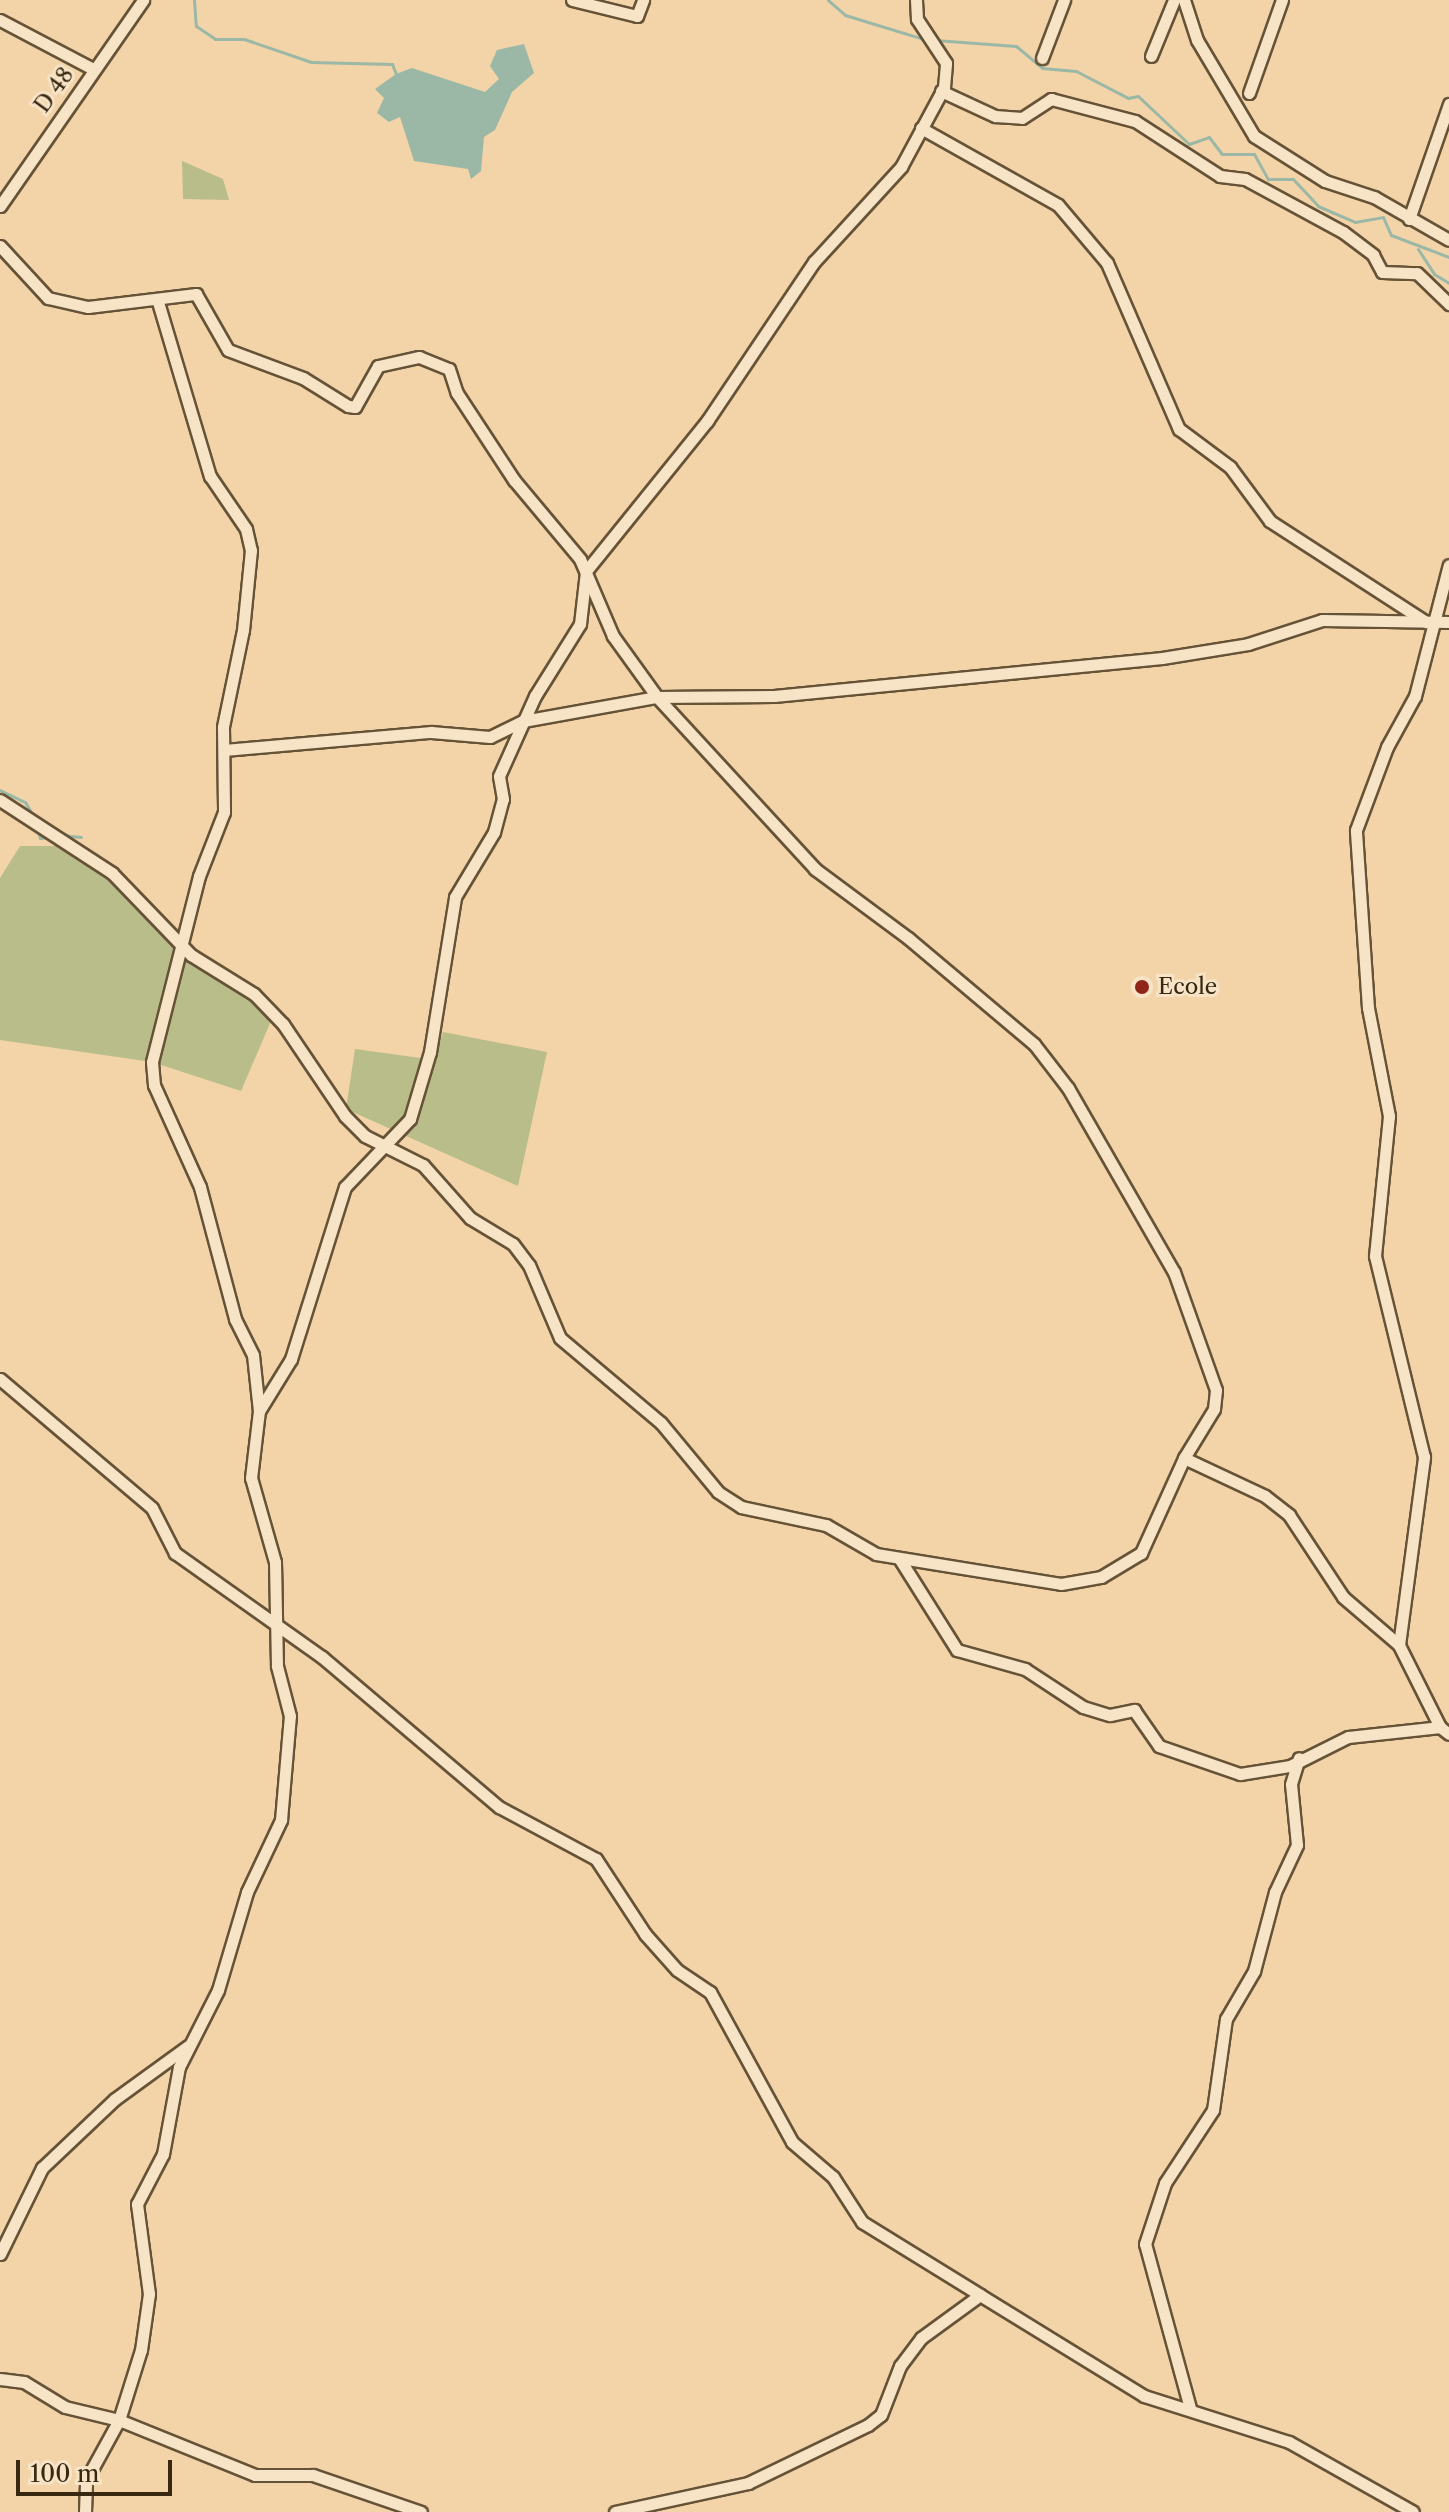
<!DOCTYPE html>
<style>
body{margin:0}
#map{position:relative;width:1449px;height:2512px;overflow:hidden;background:#f2d4a8;font-family:"Libre Caslon Text",serif}
div>[style]{position:absolute}
[style*='--x']{left:calc(var(--x)*1px);top:calc(var(--y)*1px);width:calc(var(--w)*1px);rotate:calc(var(--a)*1deg)}
.green>*{inset:0;background:#b8bd8a}
.water>*{inset:0;background:#9bb8a7}
.stream>*{height:3px;margin:-1.5px;padding:0 1.5px;transform-origin:1.5px;border-radius:1.5px;background:#9bb8a7}
.roads{filter:drop-shadow(2px 0 #665337) drop-shadow(-2px 0 #665337) drop-shadow(0 2px #665337) drop-shadow(0 -2px #665337)}
.minor>*{height:11px;margin:-5.5px;padding:0 5.5px;transform-origin:5.5px;border-radius:5.5px;background:#f7e3c6}
.dots>*{width:22px;height:22px;translate:-50% -50%;box-sizing:border-box;border:4px solid #f7e3c6;border-radius:50%}
span{translate:-50% -50%;white-space:nowrap;text-align:center;line-height:1.15;-webkit-text-stroke:6px #f7e3c6;paint-order:stroke}
.street-label{font-size:22px;color:#382811}
.poi-label{font-size:22px;color:#382811}
.left{translate:0 -50%;text-align:left}
.scale{position:absolute;left:16px;top:2460px;width:156px;height:36px;box-sizing:border-box;border:4px solid #382811;border-top:0;padding-left:10px;font-size:24px;line-height:28px;white-space:nowrap;color:#382811;-webkit-text-stroke:6px #f7e3c6;paint-order:stroke}
</style>
<div id="map">
<div class="green">
<div style="clip-path:polygon(182px 161px,223px 179px,229px 200px,183px 199px)"></div>
<div style="clip-path:polygon(20px 846px,70px 846px,112px 873px,191px 955px,274px 1014px,241px 1091px,152px 1062px,0 1040px,0 878px)"></div>
<div style="clip-path:polygon(443px 1032px,547px 1052px,518px 1186px,346px 1109px,355px 1049px,435px 1060px)"></div>
</div>
<div class="water">
<div style="clip-path:polygon(524px 44px,534px 73px,512px 92px,495px 130px,484px 137px,481px 171px,471px 179px,468px 169px,414px 161px,400px 117px,389px 122px,377px 113px,384px 98px,375px 89px,396px 74px,412px 68px,485px 92px,499px 79px,490px 66px,497px 50px)"></div>
</div>
<div class="stream">
<div style="--x:194;--y:0;--w:26;--a:86"></div>
<div style="--x:196;--y:26;--w:23;--a:34"></div>
<div style="--x:215;--y:39;--w:29;--a:0"></div>
<div style="--x:244;--y:39;--w:71;--a:18.9"></div>
<div style="--x:311;--y:62;--w:81;--a:1.4"></div>
<div style="--x:392;--y:64;--w:11;--a:68"></div>
<div style="--x:828;--y:0;--w:23;--a:41"></div>
<div style="--x:845;--y:15;--w:86;--a:17"></div>
<div style="--x:935;--y:40;--w:81;--a:4.2"></div>
<div style="--x:1016;--y:46;--w:34;--a:40"></div>
<div style="--x:1042;--y:68;--w:34;--a:5"></div>
<div style="--x:1076;--y:71;--w:59;--a:27.4"></div>
<div style="--x:1128;--y:98;--w:10;--a:-11"></div>
<div style="--x:1138;--y:96;--w:70;--a:43.3"></div>
<div style="--x:1189;--y:144;--w:21;--a:-19"></div>
<div style="--x:1209;--y:137;--w:21;--a:53"></div>
<div style="--x:1222;--y:154;--w:32;--a:0"></div>
<div style="--x:1254;--y:154;--w:29;--a:61"></div>
<div style="--x:1268;--y:179;--w:25;--a:0"></div>
<div style="--x:1293;--y:179;--w:37;--a:47"></div>
<div style="--x:1318;--y:206;--w:40;--a:23.4"></div>
<div style="--x:1355;--y:222;--w:28;--a:-10"></div>
<div style="--x:1383;--y:217;--w:20;--a:66"></div>
<div style="--x:1391;--y:235;--w:62;--a:20.8"></div>
<div style="--x:1418;--y:249;--w:30;--a:57"></div>
<div style="--x:1434;--y:274;--w:17;--a:31"></div>
<div style="--x:0;--y:790;--w:28;--a:26"></div>
<div style="--x:25;--y:802;--w:17;--a:59"></div>
<div style="--x:37;--y:828;--w:10;--a:73"></div>
<div style="--x:40;--y:838;--w:10;--a:-6"></div>
<div style="--x:61;--y:835;--w:20;--a:6"></div>
</div>
<div class="roads">
<div class="minor">
<div style="--x:572;--y:0;--w:67;--a:13.8"></div>
<div style="--x:637;--y:16;--w:17;--a:-69"></div>
<div style="--x:1184;--y:0;--w:42;--a:72"></div>
<div style="--x:1197;--y:40;--w:112;--a:59.3"></div>
<div style="--x:1254;--y:136;--w:84;--a:32.4"></div>
<div style="--x:1325;--y:181;--w:52;--a:18.1"></div>
<div style="--x:1374;--y:197;--w:86;--a:29.8"></div>
<div style="--x:0;--y:20;--w:105;--a:27.8"></div>
<div style="--x:1151;--y:56;--w:61;--a:-67.7"></div>
<div style="--x:1042;--y:58;--w:62;--a:-69.2"></div>
<div style="--x:941;--y:91;--w:60;--a:24.8"></div>
<div style="--x:995;--y:116;--w:27;--a:4"></div>
<div style="--x:1022;--y:118;--w:35;--a:-33"></div>
<div style="--x:1051;--y:99;--w:87;--a:14.7"></div>
<div style="--x:1135;--y:121;--w:101;--a:32.9"></div>
<div style="--x:1220;--y:176;--w:25;--a:7"></div>
<div style="--x:1245;--y:179;--w:111;--a:28.4"></div>
<div style="--x:1343;--y:232;--w:38;--a:37"></div>
<div style="--x:1373;--y:255;--w:19;--a:62"></div>
<div style="--x:1382;--y:272;--w:35;--a:2"></div>
<div style="--x:1417;--y:273;--w:45;--a:44.1"></div>
<div style="--x:1249;--y:93;--w:99;--a:-70.5"></div>
<div style="--x:921;--y:128;--w:157;--a:29.3"></div>
<div style="--x:1058;--y:205;--w:76;--a:49.8"></div>
<div style="--x:1107;--y:263;--w:181;--a:66.6"></div>
<div style="--x:1179;--y:429;--w:64;--a:36.7"></div>
<div style="--x:1230;--y:467;--w:67;--a:53.5"></div>
<div style="--x:1270;--y:521;--w:186;--a:32.9"></div>
<div style="--x:0;--y:206;--w:251;--a:-55.2"></div>
<div style="--x:1409;--y:219;--w:122;--a:-70.8"></div>
<div style="--x:0;--y:246;--w:71;--a:47.3"></div>
<div style="--x:48;--y:298;--w:41;--a:12.7"></div>
<div style="--x:88;--y:307;--w:109;--a:-6.9"></div>
<div style="--x:196;--y:294;--w:64;--a:60.3"></div>
<div style="--x:228;--y:350;--w:80;--a:20.5"></div>
<div style="--x:303;--y:378;--w:53;--a:31.9"></div>
<div style="--x:348;--y:406;--w:7;--a:8"></div>
<div style="--x:355;--y:407;--w:47;--a:-60.7"></div>
<div style="--x:378;--y:366;--w:42;--a:-12.4"></div>
<div style="--x:419;--y:357;--w:32;--a:22"></div>
<div style="--x:449;--y:369;--w:25;--a:72"></div>
<div style="--x:457;--y:393;--w:104;--a:56.8"></div>
<div style="--x:514;--y:480;--w:103;--a:50.1"></div>
<div style="--x:580;--y:559;--w:84;--a:66.8"></div>
<div style="--x:613;--y:636;--w:75;--a:54.2"></div>
<div style="--x:657;--y:697;--w:234;--a:47.4"></div>
<div style="--x:815;--y:869;--w:116;--a:36.6"></div>
<div style="--x:908;--y:938;--w:165;--a:40.1"></div>
<div style="--x:1034;--y:1044;--w:56;--a:52.3"></div>
<div style="--x:1068;--y:1088;--w:212;--a:60.1"></div>
<div style="--x:1174;--y:1272;--w:125;--a:70.4"></div>
<div style="--x:1216;--y:1390;--w:19;--a:96"></div>
<div style="--x:1214;--y:1409;--w:57;--a:121.5"></div>
<div style="--x:1184;--y:1458;--w:89;--a:25.1"></div>
<div style="--x:1265;--y:1496;--w:31;--a:38"></div>
<div style="--x:1289;--y:1515;--w:98;--a:56.6"></div>
<div style="--x:1343;--y:1597;--w:74;--a:40.6"></div>
<div style="--x:158;--y:302;--w:182;--a:73.4"></div>
<div style="--x:210;--y:476;--w:64;--a:55.8"></div>
<div style="--x:246;--y:529;--w:22;--a:77"></div>
<div style="--x:251;--y:550;--w:80;--a:95.7"></div>
<div style="--x:243;--y:630;--w:99;--a:101.7"></div>
<div style="--x:223;--y:727;--w:85;--a:89.3"></div>
<div style="--x:224;--y:812;--w:69;--a:111.3"></div>
<div style="--x:199;--y:876;--w:192;--a:104.2"></div>
<div style="--x:152;--y:1062;--w:23;--a:85"></div>
<div style="--x:154;--y:1085;--w:112;--a:65.7"></div>
<div style="--x:200;--y:1187;--w:137;--a:75.1"></div>
<div style="--x:235;--y:1319;--w:40;--a:63.4"></div>
<div style="--x:253;--y:1355;--w:56;--a:83.9"></div>
<div style="--x:224;--y:750;--w:208;--a:-5"></div>
<div style="--x:431;--y:732;--w:59;--a:4.8"></div>
<div style="--x:490;--y:737;--w:37;--a:-26"></div>
<div style="--x:523;--y:721;--w:136;--a:-10.2"></div>
<div style="--x:657;--y:697;--w:117;--a:-0.5"></div>
<div style="--x:774;--y:696;--w:390;--a:-5.6"></div>
<div style="--x:1162;--y:658;--w:87;--a:-9.2"></div>
<div style="--x:1248;--y:644;--w:78;--a:-18"></div>
<div style="--x:1322;--y:620;--w:127;--a:0.9"></div>
<div style="--x:0;--y:800;--w:134;--a:33.1"></div>
<div style="--x:112;--y:873;--w:114;--a:46.1"></div>
<div style="--x:191;--y:955;--w:74;--a:31.8"></div>
<div style="--x:254;--y:994;--w:42;--a:46"></div>
<div style="--x:283;--y:1024;--w:111;--a:56"></div>
<div style="--x:345;--y:1116;--w:28;--a:45"></div>
<div style="--x:365;--y:1136;--w:65;--a:26.6"></div>
<div style="--x:423;--y:1165;--w:71;--a:48.4"></div>
<div style="--x:470;--y:1218;--w:50;--a:31.2"></div>
<div style="--x:513;--y:1244;--w:26;--a:53"></div>
<div style="--x:529;--y:1265;--w:79;--a:67"></div>
<div style="--x:560;--y:1338;--w:132;--a:40.1"></div>
<div style="--x:661;--y:1423;--w:89;--a:50.4"></div>
<div style="--x:718;--y:1492;--w:27;--a:33"></div>
<div style="--x:741;--y:1507;--w:87;--a:12"></div>
<div style="--x:826;--y:1525;--w:58;--a:30.1"></div>
<div style="--x:876;--y:1554;--w:187;--a:9.2"></div>
<div style="--x:1061;--y:1584;--w:41;--a:-9.9"></div>
<div style="--x:1101;--y:1577;--w:47;--a:-31"></div>
<div style="--x:1141;--y:1553;--w:104;--a:-65.6"></div>
<div style="--x:0;--y:1379;--w:199;--a:40.3"></div>
<div style="--x:152;--y:1508;--w:51;--a:62.9"></div>
<div style="--x:175;--y:1553;--w:180;--a:35.3"></div>
<div style="--x:322;--y:1657;--w:232;--a:40.3"></div>
<div style="--x:499;--y:1807;--w:110;--a:28.2"></div>
<div style="--x:596;--y:1859;--w:90;--a:56.8"></div>
<div style="--x:645;--y:1934;--w:48;--a:48.4"></div>
<div style="--x:677;--y:1970;--w:40;--a:34"></div>
<div style="--x:710;--y:1992;--w:171;--a:61.3"></div>
<div style="--x:792;--y:2142;--w:54;--a:40.5"></div>
<div style="--x:833;--y:2177;--w:54;--a:57.2"></div>
<div style="--x:862;--y:2222;--w:139;--a:31.7"></div>
<div style="--x:899;--y:1558;--w:109;--a:57.8"></div>
<div style="--x:957;--y:1650;--w:71;--a:15.6"></div>
<div style="--x:1025;--y:1669;--w:69;--a:33.2"></div>
<div style="--x:1083;--y:1707;--w:28;--a:17"></div>
<div style="--x:1110;--y:1715;--w:25;--a:-12"></div>
<div style="--x:1134;--y:1710;--w:44;--a:55.2"></div>
<div style="--x:1159;--y:1746;--w:86;--a:19.1"></div>
<div style="--x:1240;--y:1774;--w:51;--a:-9.1"></div>
<div style="--x:1290;--y:1766;--w:65;--a:-26.6"></div>
<div style="--x:1348;--y:1737;--w:93;--a:-6.2"></div>
<div style="--x:1440;--y:1727;--w:11;--a:38"></div>
<div style="--x:1440;--y:1727;--w:92;--a:-116.6"></div>
<div style="--x:1399;--y:1645;--w:190;--a:-82.4"></div>
<div style="--x:1424;--y:1457;--w:207;--a:-103.7"></div>
<div style="--x:1375;--y:1256;--w:141;--a:-84.3"></div>
<div style="--x:1389;--y:1116;--w:110;--a:-101"></div>
<div style="--x:1368;--y:1008;--w:178;--a:-93.9"></div>
<div style="--x:1356;--y:830;--w:89;--a:-69.5"></div>
<div style="--x:1387;--y:747;--w:58;--a:-61.2"></div>
<div style="--x:1415;--y:696;--w:135;--a:-75.5"></div>
<div style="--x:0;--y:2254;--w:96;--a:-64"></div>
<div style="--x:42;--y:2168;--w:100;--a:-43.4"></div>
<div style="--x:115;--y:2099;--w:90;--a:-36"></div>
<div style="--x:0;--y:2379;--w:24;--a:7"></div>
<div style="--x:24;--y:2382;--w:48;--a:31.4"></div>
<div style="--x:65;--y:2407;--w:56;--a:13.5"></div>
<div style="--x:119;--y:2420;--w:147;--a:22"></div>
<div style="--x:255;--y:2475;--w:58;--a:0"></div>
<div style="--x:313;--y:2475;--w:114;--a:18.9"></div>
<div style="--x:1190;--y:2408;--w:170;--a:-105.3"></div>
<div style="--x:1145;--y:2244;--w:64;--a:-71.8"></div>
<div style="--x:1165;--y:2183;--w:87;--a:-56.7"></div>
<div style="--x:1213;--y:2110;--w:92;--a:-81.9"></div>
<div style="--x:1226;--y:2019;--w:56;--a:-59.7"></div>
<div style="--x:1254;--y:1971;--w:82;--a:-75.1"></div>
<div style="--x:1275;--y:1892;--w:52;--a:-64.9"></div>
<div style="--x:1297;--y:1845;--w:61;--a:-95.6"></div>
<div style="--x:1291;--y:1784;--w:27;--a:-73"></div>
<div style="--x:85;--y:2512;--w:32;--a:-88"></div>
<div style="--x:86;--y:2480;--w:68;--a:-61.2"></div>
<div style="--x:119;--y:2420;--w:73;--a:-72.6"></div>
<div style="--x:141;--y:2350;--w:57;--a:-81.9"></div>
<div style="--x:149;--y:2294;--w:91;--a:-97.6"></div>
<div style="--x:137;--y:2204;--w:56;--a:-62.5"></div>
<div style="--x:163;--y:2154;--w:88;--a:-79.6"></div>
<div style="--x:179;--y:2067;--w:86;--a:-63.1"></div>
<div style="--x:218;--y:1990;--w:102;--a:-73.5"></div>
<div style="--x:247;--y:1892;--w:80;--a:-64.7"></div>
<div style="--x:281;--y:1820;--w:104;--a:-85.1"></div>
<div style="--x:290;--y:1716;--w:52;--a:-104.6"></div>
<div style="--x:277;--y:1666;--w:104;--a:-91.1"></div>
<div style="--x:275;--y:1562;--w:87;--a:-105.9"></div>
<div style="--x:251;--y:1478;--w:67;--a:-83.2"></div>
<div style="--x:259;--y:1411;--w:61;--a:-58.4"></div>
<div style="--x:291;--y:1359;--w:180;--a:-72.6"></div>
<div style="--x:345;--y:1187;--w:94;--a:-46.3"></div>
<div style="--x:410;--y:1119;--w:70;--a:-73.4"></div>
<div style="--x:430;--y:1052;--w:157;--a:-80.8"></div>
<div style="--x:455;--y:897;--w:76;--a:-59"></div>
<div style="--x:494;--y:832;--w:34;--a:-75"></div>
<div style="--x:503;--y:799;--w:23;--a:-100"></div>
<div style="--x:499;--y:776;--w:88;--a:-65.8"></div>
<div style="--x:535;--y:696;--w:85;--a:-58"></div>
<div style="--x:580;--y:624;--w:53;--a:-83.5"></div>
<div style="--x:586;--y:571;--w:193;--a:-51.1"></div>
<div style="--x:707;--y:421;--w:192;--a:-56.1"></div>
<div style="--x:814;--y:262;--w:129;--a:-47.5"></div>
<div style="--x:901;--y:167;--w:91;--a:-61.7"></div>
<div style="--x:944;--y:87;--w:24;--a:-85"></div>
<div style="--x:946;--y:63;--w:53;--a:-123.4"></div>
<div style="--x:917;--y:19;--w:19;--a:-93"></div>
<div style="--x:615;--y:2512;--w:136;--a:-12.3"></div>
<div style="--x:748;--y:2483;--w:133;--a:-25.8"></div>
<div style="--x:868;--y:2425;--w:16;--a:-38"></div>
<div style="--x:881;--y:2415;--w:53;--a:-68.8"></div>
<div style="--x:900;--y:2366;--w:35;--a:-53"></div>
<div style="--x:921;--y:2338;--w:73;--a:-36.1"></div>
<div style="--x:980;--y:2295;--w:193;--a:31.6"></div>
<div style="--x:1144;--y:2396;--w:152;--a:17.6"></div>
<div style="--x:1289;--y:2442;--w:142;--a:29.4"></div>
</div>
</div>
<div class="dots">
<div style="left:1142px;top:987px;background:#8f2418"></div>
</div>
<div class="street-label">
<span style="left:54px;top:90px;rotate:-54deg">D 48</span>
</div>
<div class="poi-label">
<span class="left" style="left:1158px;top:987px">Ecole</span>
</div>
<div class="scale">100 m</div>
</div>
